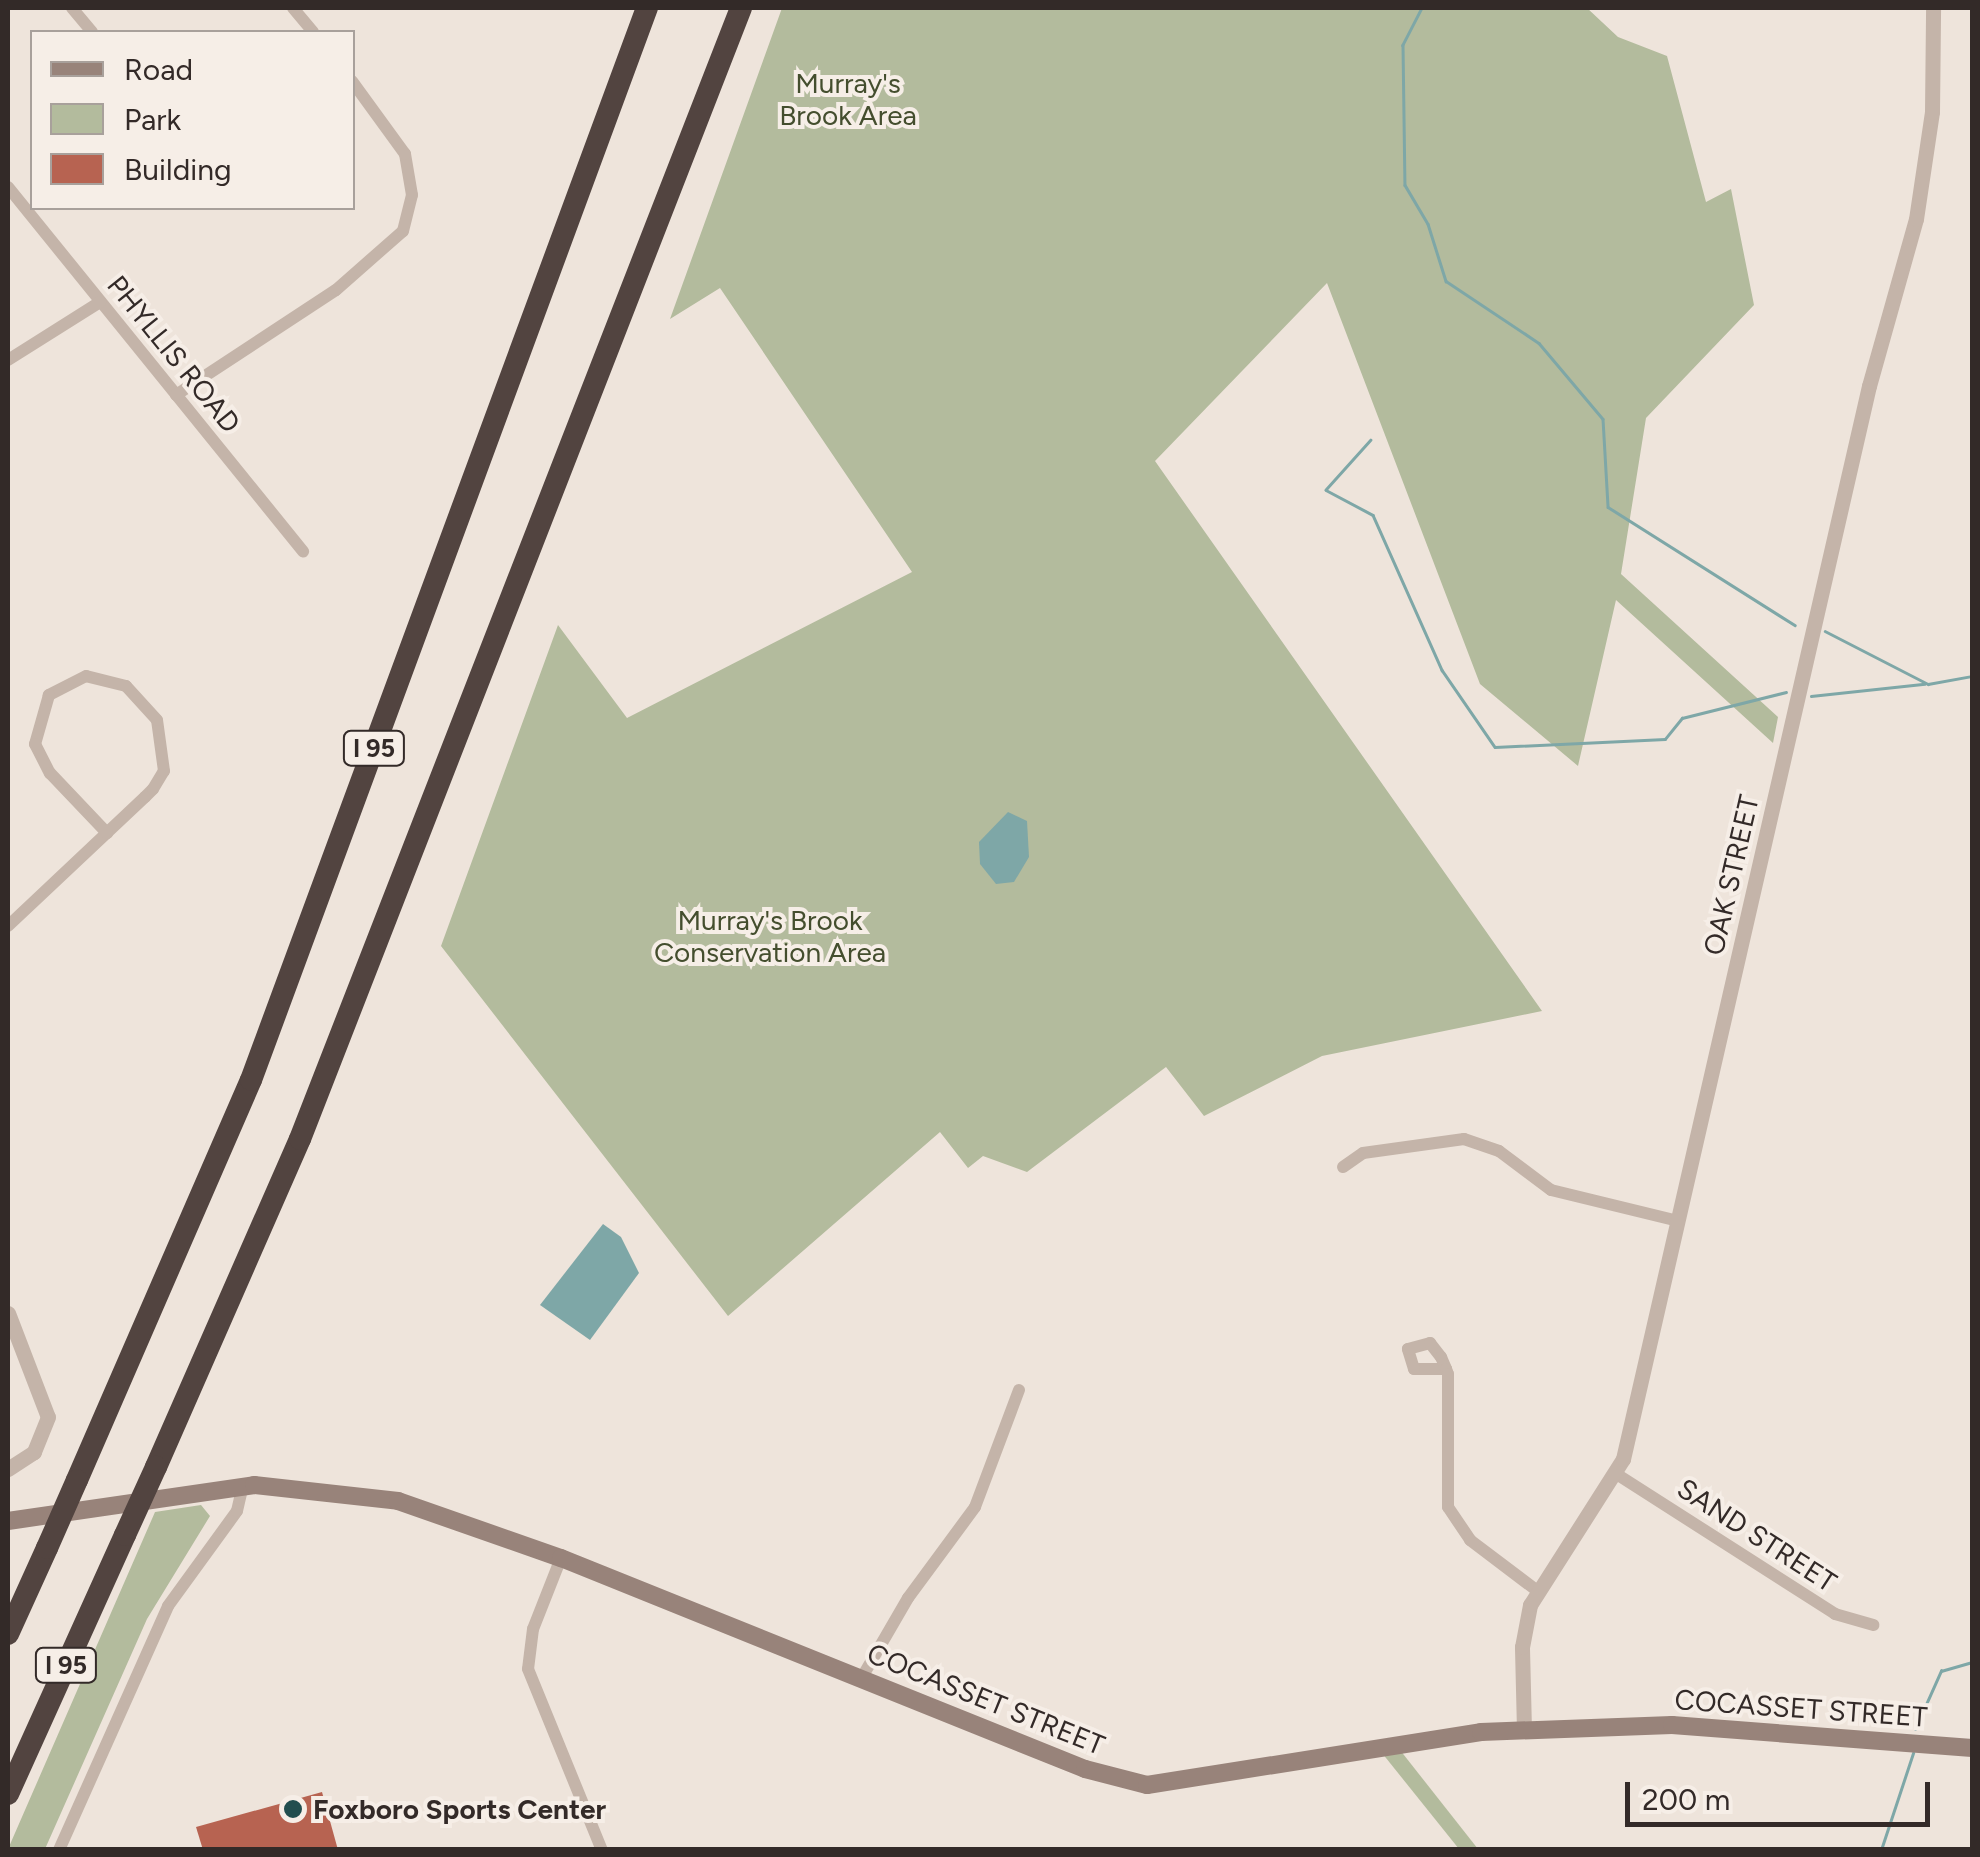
<!DOCTYPE html>
<style>
body{margin:0}
#map{position:relative;width:1980px;height:1857px;overflow:hidden;background:#eee4db;font-family:Figtree,sans-serif}
div>[style]{position:absolute}
[style*='--x']{left:calc(var(--x)*1px);top:calc(var(--y)*1px);width:calc(var(--w)*1px);rotate:calc(var(--a)*1deg)}
.green>*{inset:0;background:#b3bb9d}
.water>*{inset:0;background:#7ea7a7}
.stream>*{height:2.5px;margin:-1.25px;padding:0 1.25px;transform-origin:1.25px;border-radius:1.25px;background:#7ea7a7}
.building>*{inset:0;background:#b76351}
.minor>*{height:12px;margin:-6px;padding:0 6px;transform-origin:6px;border-radius:6px;background:#c4b4a9}
.tertiary>*{height:15px;margin:-7.5px;padding:0 7.5px;transform-origin:7.5px;border-radius:7.5px;background:#c4b4a9}
.secondary>*{height:18px;margin:-9px;padding:0 9px;transform-origin:9px;border-radius:9px;background:#98837a}
.motorway>*{height:22px;margin:-11px;padding:0 11px;transform-origin:11px;border-radius:11px;background:#524440}
.motorway-bridge>*{height:22px;margin:-11px;padding:0 11px;transform-origin:11px;border-radius:11px;background:#524440}
.dots>*{width:28px;height:28px;translate:-50% -50%;box-sizing:border-box;border:5px solid #f6eee7;border-radius:50%}
span{translate:-50% -50%;white-space:nowrap;text-align:center;line-height:1.15;-webkit-text-stroke:8px #f6eee7;paint-order:stroke}
.shield-label span{padding:2px 8px;background:#f6eee7;border:2px solid;border-radius:8px;-webkit-text-stroke-width:0}
.shield-label{font-size:25px;color:#332a28;font-weight:700}
.park-label{font-size:28px;color:#444e2e}
.street-label{font-size:28px;color:#332a28}
.poi-label{font-size:28px;color:#332a28;font-weight:700}
.left{translate:0 -50%;text-align:left}
.frame{position:absolute;inset:0;border:10px solid #332a28;pointer-events:none}
.legend{position:absolute;left:30px;top:30px;width:325px;height:180px;box-sizing:border-box;background:#f6eee7;border:2px solid #a8a09b;margin:0;padding:12px 18px;list-style:none;font-size:30px;color:#332a28}
.legend li{display:flex;align-items:center;gap:20px;height:50px}
.legend b{width:50px;border:2px solid #a8a09b}
.scale{position:absolute;left:1625px;top:1782px;width:305px;height:45px;box-sizing:border-box;border:5px solid #332a28;border-top:0;padding-left:12px;font-size:30px;line-height:35px;white-space:nowrap;color:#332a28;-webkit-text-stroke:8px #f6eee7;paint-order:stroke}
</style>
<div id="map">
<div class="green">
<div style="clip-path:polygon(782px 8px,1587px 8px,1618px 37px,1667px 56px,1706px 202px,1731px 189px,1754px 305px,1646px 418px,1621px 574px,1778px 717px,1773px 743px,1616px 600px,1578px 766px,1480px 684px,1327px 283px,1155px 461px,1542px 1011px,1322px 1056px,1204px 1116px,1166px 1067px,1027px 1172px,983px 1156px,968px 1168px,940px 1132px,728px 1316px,441px 946px,558px 625px,627px 718px,912px 572px,720px 288px,670px 319px)"></div>
<div style="clip-path:polygon(201px 1505px,210px 1516px,147px 1619px,45px 1849px,8px 1849px,155px 1512px)"></div>
<div style="clip-path:polygon(1400px 1750px,1478px 1849px,1459px 1849px,1382px 1753px)"></div>
</div>
<div class="water">
<div style="clip-path:polygon(1008px 812px,1027px 821px,1029px 857px,1014px 882px,996px 884px,980px 864px,979px 842px)"></div>
<div style="clip-path:polygon(603px 1224px,621px 1237px,639px 1273px,590px 1340px,540px 1305px)"></div>
</div>
<div class="stream">
<div style="--x:1422;--y:8;--w:42;--a:117.2"></div>
<div style="--x:1403;--y:45;--w:140;--a:89.2"></div>
<div style="--x:1405;--y:185;--w:45;--a:59.5"></div>
<div style="--x:1428;--y:224;--w:60;--a:72.5"></div>
<div style="--x:1446;--y:281;--w:112;--a:33.7"></div>
<div style="--x:1539;--y:343;--w:99;--a:49.9"></div>
<div style="--x:1603;--y:419;--w:88;--a:86.7"></div>
<div style="--x:1608;--y:507;--w:221;--a:32.3"></div>
<div style="--x:1371;--y:440;--w:67;--a:132"></div>
<div style="--x:1326;--y:490;--w:53;--a:28"></div>
<div style="--x:1373;--y:515;--w:170;--a:66"></div>
<div style="--x:1442;--y:670;--w:93;--a:55.5"></div>
<div style="--x:1495;--y:747;--w:170;--a:-2.7"></div>
<div style="--x:1665;--y:739;--w:27;--a:-51"></div>
<div style="--x:1682;--y:718;--w:107;--a:-14"></div>
<div style="--x:1825;--y:631;--w:116;--a:27.2"></div>
<div style="--x:1928;--y:684;--w:45;--a:-10.3"></div>
<div style="--x:1811;--y:696;--w:114;--a:-6.1"></div>
<div style="--x:1915;--y:1729;--w:64;--a:-65.9"></div>
<div style="--x:1941;--y:1671;--w:32;--a:-16"></div>
<div style="--x:1881;--y:1850;--w:102;--a:-71.7"></div>
</div>
<div class="building">
<div style="clip-path:polygon(322px 1792px,338px 1850px,203px 1850px,196px 1827px)"></div>
</div>
<div class="minor">
<div style="--x:72;--y:8;--w:31;--a:50"></div>
<div style="--x:293;--y:8;--w:31;--a:50"></div>
<div style="--x:8;--y:187;--w:469;--a:51"></div>
<div style="--x:8;--y:360;--w:109;--a:-32.2"></div>
<div style="--x:176;--y:395;--w:191;--a:-33.3"></div>
<div style="--x:336;--y:290;--w:89;--a:-41.4"></div>
<div style="--x:403;--y:231;--w:37;--a:-76"></div>
<div style="--x:412;--y:195;--w:42;--a:-99.7"></div>
<div style="--x:405;--y:154;--w:90;--a:-126"></div>
<div style="--x:8;--y:926;--w:188;--a:-43.3"></div>
<div style="--x:145;--y:797;--w:11;--a:-45"></div>
<div style="--x:153;--y:789;--w:21;--a:-59"></div>
<div style="--x:164;--y:771;--w:51;--a:-97.8"></div>
<div style="--x:157;--y:720;--w:46;--a:-132.4"></div>
<div style="--x:126;--y:686;--w:41;--a:-166"></div>
<div style="--x:86;--y:676;--w:42;--a:152.8"></div>
<div style="--x:49;--y:695;--w:51;--a:105.9"></div>
<div style="--x:35;--y:744;--w:33;--a:63"></div>
<div style="--x:50;--y:773;--w:83;--a:46.5"></div>
<div style="--x:1343;--y:1167;--w:24;--a:-35"></div>
<div style="--x:1363;--y:1153;--w:102;--a:-7.9"></div>
<div style="--x:1464;--y:1139;--w:37;--a:19"></div>
<div style="--x:1499;--y:1151;--w:65;--a:36.9"></div>
<div style="--x:1551;--y:1190;--w:131;--a:13.7"></div>
<div style="--x:1446;--y:1369;--w:32;--a:180"></div>
<div style="--x:1414;--y:1369;--w:21;--a:-107"></div>
<div style="--x:1408;--y:1349;--w:23;--a:-15"></div>
<div style="--x:1430;--y:1343;--w:18;--a:52"></div>
<div style="--x:1441;--y:1357;--w:13;--a:67"></div>
<div style="--x:1446;--y:1369;--w:5;--a:68"></div>
<div style="--x:1448;--y:1374;--w:133;--a:90"></div>
<div style="--x:1448;--y:1507;--w:40;--a:56"></div>
<div style="--x:1470;--y:1540;--w:83;--a:37.1"></div>
<div style="--x:1618;--y:1475;--w:258;--a:32.6"></div>
<div style="--x:1835;--y:1614;--w:40;--a:16"></div>
<div style="--x:561;--y:1558;--w:76;--a:111.5"></div>
<div style="--x:533;--y:1629;--w:40;--a:97.1"></div>
<div style="--x:528;--y:1669;--w:196;--a:67.8"></div>
<div style="--x:861;--y:1679;--w:94;--a:-59.9"></div>
<div style="--x:908;--y:1598;--w:113;--a:-53.6"></div>
<div style="--x:975;--y:1507;--w:125;--a:-69.4"></div>
<div style="--x:59;--y:1850;--w:267;--a:-65.9"></div>
<div style="--x:168;--y:1606;--w:117;--a:-54"></div>
<div style="--x:237;--y:1511;--w:26;--a:-77"></div>
</div>
<div class="tertiary">
<div style="--x:8;--y:1313;--w:111;--a:69"></div>
<div style="--x:48;--y:1417;--w:38;--a:112"></div>
<div style="--x:34;--y:1452;--w:31;--a:147"></div>
<div style="--x:1524;--y:1730;--w:83;--a:-91.4"></div>
<div style="--x:1522;--y:1647;--w:43;--a:-79.2"></div>
<div style="--x:1530;--y:1605;--w:173;--a:-57.5"></div>
<div style="--x:1623;--y:1459;--w:1101;--a:-77.09"></div>
<div style="--x:1869;--y:386;--w:173;--a:-74.3"></div>
<div style="--x:1916;--y:219;--w:108;--a:-81.5"></div>
<div style="--x:1932;--y:112;--w:104;--a:-89.4"></div>
</div>
<div class="secondary">
<div style="--x:8;--y:1521;--w:249;--a:-8.3"></div>
<div style="--x:254;--y:1485;--w:145;--a:6.3"></div>
<div style="--x:398;--y:1501;--w:173;--a:19.3"></div>
<div style="--x:561;--y:1558;--w:565;--a:21.93"></div>
<div style="--x:1085;--y:1769;--w:64;--a:14.5"></div>
<div style="--x:1147;--y:1785;--w:338;--a:-9"></div>
<div style="--x:1481;--y:1732;--w:191;--a:-2.1"></div>
<div style="--x:1672;--y:1725;--w:301;--a:4.4"></div>
</div>
<div class="motorway">
<div style="--x:156;--y:1467;--w:358;--a:-66.3"></div>
<div style="--x:300;--y:1139;--w:1214;--a:-68.7"></div>
<div style="--x:77;--y:1480;--w:436;--a:-66.5"></div>
<div style="--x:251;--y:1080;--w:1143;--a:-69.73"></div>
<div style="--x:8;--y:1634;--w:94;--a:-65.6"></div>
<div style="--x:8;--y:1794;--w:284;--a:-65.7"></div>
</div>
<div class="motorway-bridge">
<div style="--x:125;--y:1535;--w:75;--a:-65.5"></div>
<div style="--x:47;--y:1548;--w:74;--a:-66.2"></div>
</div>
<div class="dots">
<div style="left:293px;top:1809px;background:#224e4f"></div>
</div>
<div class="shield-label">
<span style="left:374px;top:748px">I 95</span>
<span style="left:66px;top:1665px">I 95</span>
</div>
<div class="park-label">
<span style="left:848px;top:99px">Murray's<br>Brook Area</span>
<span style="left:770px;top:936px">Murray's Brook<br>Conservation Area</span>
</div>
<div class="street-label">
<span style="left:174px;top:354px;rotate:51deg">PHYLLIS ROAD</span>
<span style="left:1731px;top:875px;rotate:-77deg">OAK STREET</span>
<span style="left:1757px;top:1535px;rotate:33deg">SAND STREET</span>
<span style="left:986px;top:1699px;rotate:22deg">COCASSET STREET</span>
<span style="left:1801px;top:1708px;rotate:4deg">COCASSET STREET</span>
</div>
<div class="poi-label">
<span class="left" style="left:313px;top:1809px">Foxboro Sports Center</span>
</div>
<div class="frame"></div>
<ul class="legend">
<li><b style="height:12px;background:#98837a"></b>Road</li>
<li><b style="height:28px;background:#b3bb9d"></b>Park</li>
<li><b style="height:28px;background:#b76351"></b>Building</li>
</ul>
<div class="scale">200 m</div>
</div>
